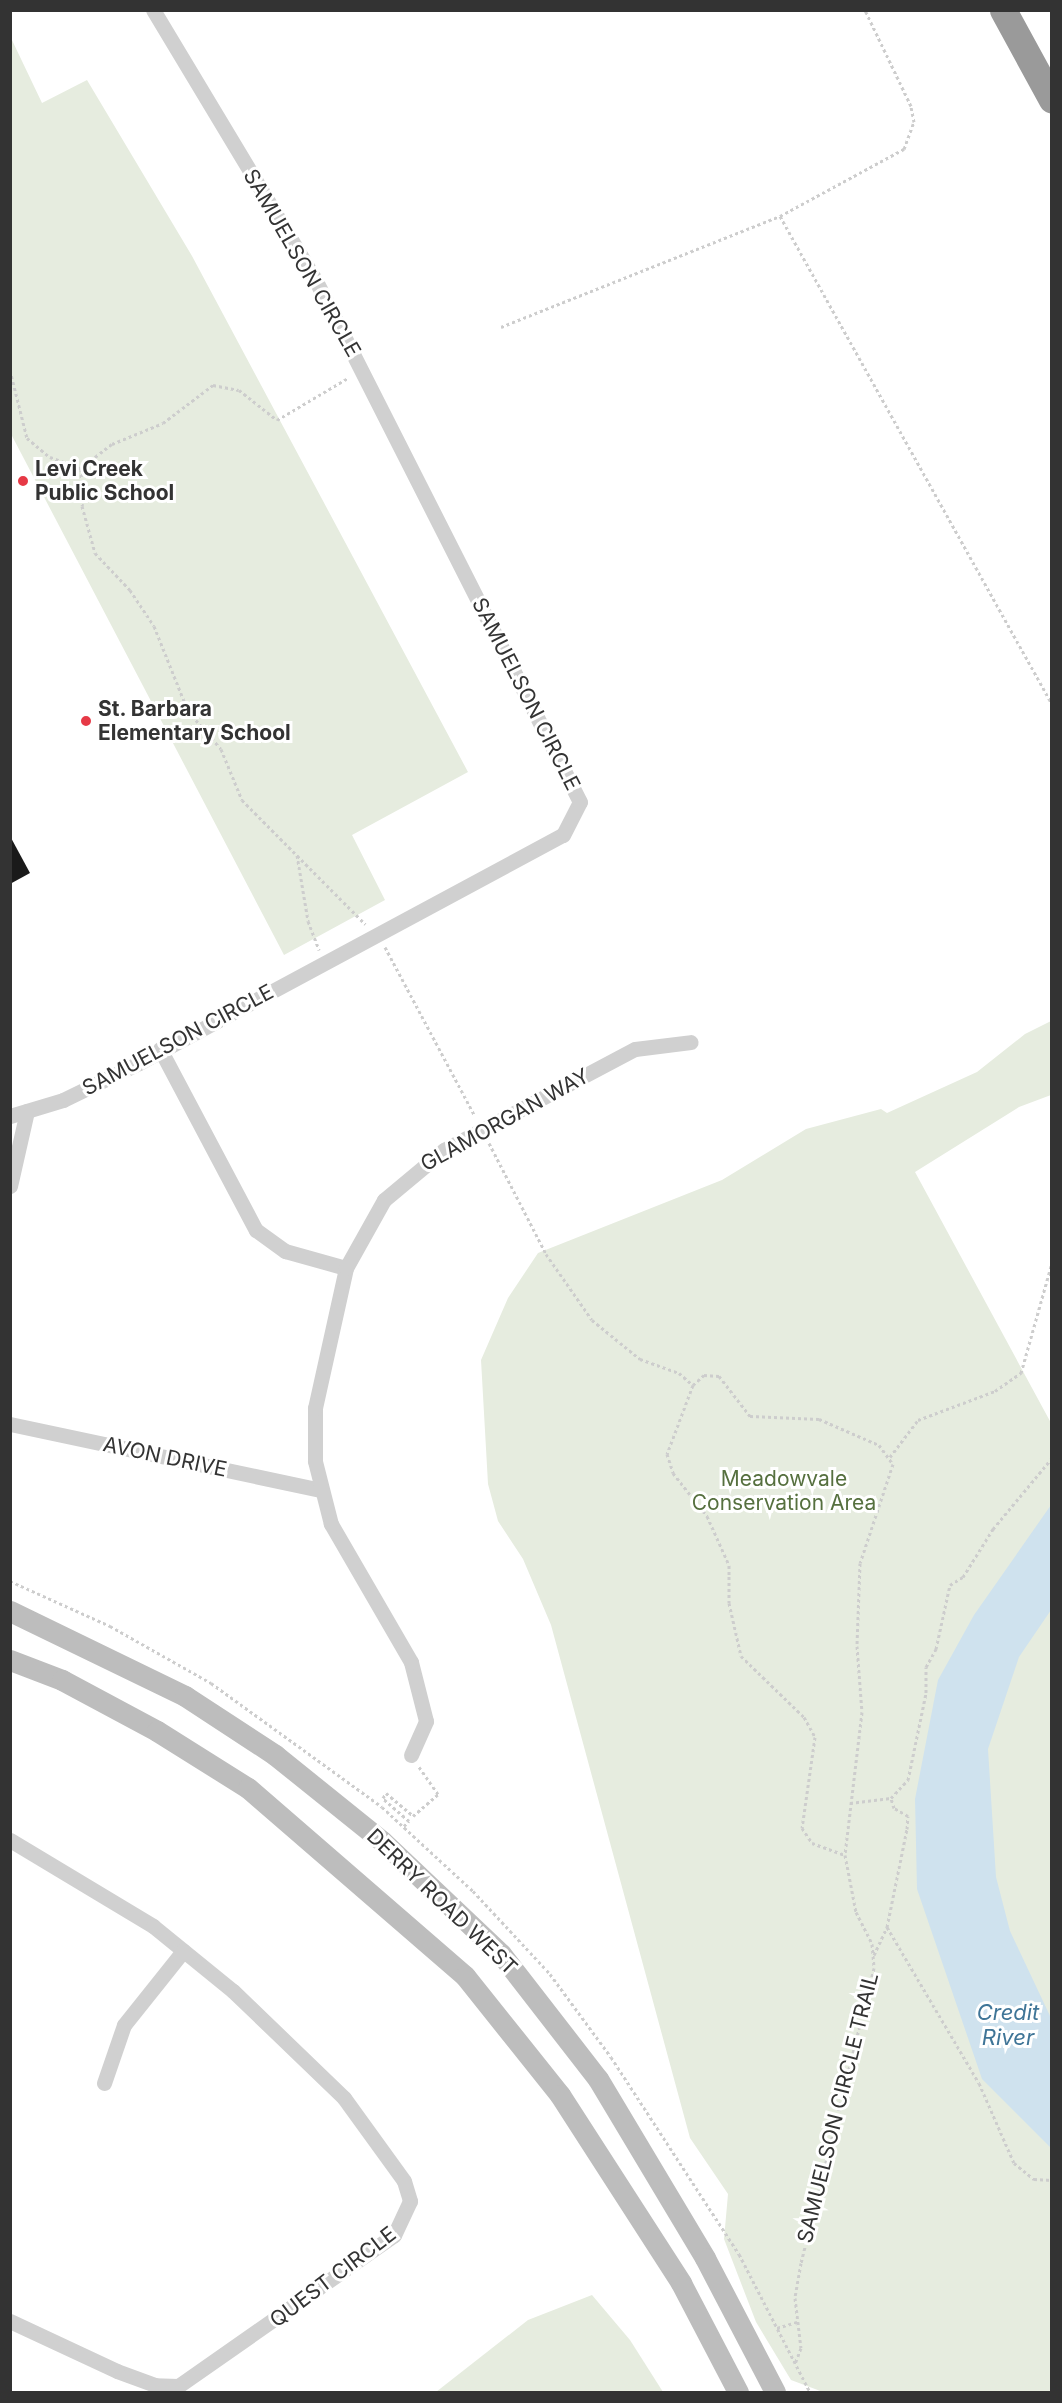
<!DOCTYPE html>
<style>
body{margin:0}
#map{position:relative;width:1062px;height:2403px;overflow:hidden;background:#fff;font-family:Inter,sans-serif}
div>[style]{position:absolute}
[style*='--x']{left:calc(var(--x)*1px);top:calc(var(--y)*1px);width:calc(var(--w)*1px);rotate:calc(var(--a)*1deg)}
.green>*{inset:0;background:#e6ecdf}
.water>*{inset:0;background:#cfe2ee}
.building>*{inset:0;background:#1a1a1a}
.path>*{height:3px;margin-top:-1.5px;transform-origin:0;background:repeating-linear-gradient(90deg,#cdcdcd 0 3px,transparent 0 6px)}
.street>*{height:15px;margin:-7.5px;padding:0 7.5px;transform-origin:7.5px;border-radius:7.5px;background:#d0d0d0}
.secondary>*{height:21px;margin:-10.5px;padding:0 10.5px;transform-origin:10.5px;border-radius:10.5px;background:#bdbdbd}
.highway>*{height:27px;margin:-13.5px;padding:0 13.5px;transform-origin:13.5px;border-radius:13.5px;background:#9a9a9a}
.dots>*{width:16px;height:16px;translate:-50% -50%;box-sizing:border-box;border:3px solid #fff;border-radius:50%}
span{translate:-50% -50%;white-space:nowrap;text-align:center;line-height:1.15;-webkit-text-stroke:6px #fff;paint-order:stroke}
.street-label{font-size:21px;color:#333}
.poi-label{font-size:21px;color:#333;font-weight:700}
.left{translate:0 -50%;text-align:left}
.park-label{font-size:21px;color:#56703f}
.water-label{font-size:22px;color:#3f7597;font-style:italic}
.frame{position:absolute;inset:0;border:12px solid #333;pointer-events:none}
</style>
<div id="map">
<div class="green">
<div style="clip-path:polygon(11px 38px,42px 103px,87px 80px,192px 256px,468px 772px,352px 835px,385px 900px,284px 955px,11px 434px)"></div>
<div style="clip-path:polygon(1051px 1021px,1051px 1095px,1019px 1107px,915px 1172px,1051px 1423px,1051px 2392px,823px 2392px,791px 2380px,756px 2322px,724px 2239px,728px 2194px,690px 2138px,551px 1625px,523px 1559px,498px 1521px,488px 1484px,481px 1360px,508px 1298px,538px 1253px,722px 1180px,806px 1129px,881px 1109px,887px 1113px,977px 1072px,1025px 1034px)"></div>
<div style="clip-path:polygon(592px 2295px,630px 2340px,663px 2392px,436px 2392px,528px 2320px)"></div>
</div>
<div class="water">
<div style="clip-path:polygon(1051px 1505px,1051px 1610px,1019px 1657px,988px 1749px,996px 1877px,1010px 1931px,1051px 2018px,1051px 2148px,982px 2079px,917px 1889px,915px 1799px,938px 1680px,974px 1615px)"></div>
</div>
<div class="building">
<div style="clip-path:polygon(10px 836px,30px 873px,10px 884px)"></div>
</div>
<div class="path">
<div style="--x:780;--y:216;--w:559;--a:60.87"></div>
<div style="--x:501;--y:327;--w:300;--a:-21.7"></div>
<div style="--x:780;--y:216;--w:141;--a:-28.4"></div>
<div style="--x:904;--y:149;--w:29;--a:-70"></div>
<div style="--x:914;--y:122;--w:16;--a:-101"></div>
<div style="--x:911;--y:106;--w:106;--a:-115.6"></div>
<div style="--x:10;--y:370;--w:70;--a:76"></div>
<div style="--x:27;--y:438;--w:30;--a:40"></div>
<div style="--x:50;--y:457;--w:33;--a:20"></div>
<div style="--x:81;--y:468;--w:38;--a:88"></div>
<div style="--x:82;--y:506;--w:49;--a:74.5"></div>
<div style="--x:95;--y:553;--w:51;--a:46.6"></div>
<div style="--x:130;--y:590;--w:43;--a:56.3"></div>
<div style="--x:154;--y:626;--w:92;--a:68.2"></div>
<div style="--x:188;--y:711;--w:50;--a:49"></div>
<div style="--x:221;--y:749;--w:55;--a:67.6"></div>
<div style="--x:242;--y:800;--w:175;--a:45.2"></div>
<div style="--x:81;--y:468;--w:39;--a:-38"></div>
<div style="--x:112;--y:444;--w:55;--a:-22.4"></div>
<div style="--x:163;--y:423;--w:63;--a:-37.2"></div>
<div style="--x:213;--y:385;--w:26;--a:11"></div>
<div style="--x:239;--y:390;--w:48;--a:38.3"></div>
<div style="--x:277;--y:420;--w:82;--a:-30.6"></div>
<div style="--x:297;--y:855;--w:67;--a:80.5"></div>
<div style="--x:308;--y:921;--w:31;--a:69"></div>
<div style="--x:385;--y:947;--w:191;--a:62"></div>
<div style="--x:489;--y:1143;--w:125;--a:62.8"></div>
<div style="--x:546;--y:1254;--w:80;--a:55.1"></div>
<div style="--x:592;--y:1320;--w:62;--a:39.1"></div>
<div style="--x:640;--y:1359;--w:41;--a:19.7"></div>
<div style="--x:679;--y:1373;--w:18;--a:41"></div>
<div style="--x:693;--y:1385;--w:74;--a:110.6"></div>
<div style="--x:667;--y:1454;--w:20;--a:72"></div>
<div style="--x:673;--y:1473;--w:55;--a:51.7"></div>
<div style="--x:707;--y:1516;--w:54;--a:65.8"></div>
<div style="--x:729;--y:1565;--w:38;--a:90"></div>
<div style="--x:729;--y:1603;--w:54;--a:77.2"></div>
<div style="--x:741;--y:1656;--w:88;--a:44.1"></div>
<div style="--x:804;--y:1717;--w:23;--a:61"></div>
<div style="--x:815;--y:1737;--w:92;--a:98.1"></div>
<div style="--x:802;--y:1828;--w:18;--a:56"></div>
<div style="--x:812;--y:1843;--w:35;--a:20"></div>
<div style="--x:845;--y:1855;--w:58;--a:79.1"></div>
<div style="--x:856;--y:1912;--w:36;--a:63"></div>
<div style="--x:872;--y:1944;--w:24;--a:85"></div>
<div style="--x:874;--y:1968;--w:304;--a:103.9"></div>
<div style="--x:801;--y:2263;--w:36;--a:100"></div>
<div style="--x:795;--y:2298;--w:50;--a:83.2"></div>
<div style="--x:801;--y:2348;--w:17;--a:111"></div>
<div style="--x:693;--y:1385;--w:15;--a:-42"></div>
<div style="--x:704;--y:1375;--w:15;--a:4"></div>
<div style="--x:719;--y:1376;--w:51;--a:52.2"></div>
<div style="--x:750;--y:1416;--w:69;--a:2.5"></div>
<div style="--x:819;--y:1419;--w:65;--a:23.4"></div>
<div style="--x:879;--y:1445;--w:24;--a:54"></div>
<div style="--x:893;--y:1464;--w:104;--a:108.4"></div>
<div style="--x:860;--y:1563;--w:83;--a:92.1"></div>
<div style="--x:857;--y:1646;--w:66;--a:85.7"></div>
<div style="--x:862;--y:1712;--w:144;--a:96.8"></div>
<div style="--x:890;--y:1457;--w:46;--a:-52.9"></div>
<div style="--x:918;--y:1420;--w:82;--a:-20.6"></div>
<div style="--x:995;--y:1391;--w:32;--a:-35"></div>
<div style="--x:1021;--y:1373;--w:114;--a:-74.3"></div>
<div style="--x:10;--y:1581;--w:110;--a:24.2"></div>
<div style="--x:110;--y:1626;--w:116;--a:29.4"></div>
<div style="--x:211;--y:1683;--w:211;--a:35.9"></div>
<div style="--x:382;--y:1807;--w:124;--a:42.7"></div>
<div style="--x:473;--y:1891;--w:113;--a:47.1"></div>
<div style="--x:550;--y:1974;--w:103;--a:53.7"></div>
<div style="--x:611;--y:2057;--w:235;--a:57"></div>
<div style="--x:739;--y:2254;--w:155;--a:62.8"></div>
<div style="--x:850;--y:1803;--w:41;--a:-7"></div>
<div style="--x:404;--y:1826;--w:7;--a:-45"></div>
<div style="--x:409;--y:1821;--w:35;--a:-139"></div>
<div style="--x:383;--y:1798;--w:6;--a:-59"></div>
<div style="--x:386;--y:1793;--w:35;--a:40"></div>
<div style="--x:413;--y:1816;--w:33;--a:-41"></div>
<div style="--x:438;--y:1794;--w:33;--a:-125"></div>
<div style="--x:887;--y:1927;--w:181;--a:59.5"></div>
<div style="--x:979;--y:2083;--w:87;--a:66.4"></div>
<div style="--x:1014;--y:2163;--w:26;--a:39"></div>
<div style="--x:1034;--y:2179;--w:18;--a:3"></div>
<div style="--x:874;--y:1955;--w:31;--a:-65"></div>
<div style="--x:887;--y:1927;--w:100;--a:-78.5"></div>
<div style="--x:907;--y:1829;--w:13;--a:-86"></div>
<div style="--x:908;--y:1816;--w:16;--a:-150"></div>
<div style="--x:894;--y:1808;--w:10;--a:-107"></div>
<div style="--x:891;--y:1798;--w:25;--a:-47"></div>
<div style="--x:908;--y:1780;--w:89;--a:-78.3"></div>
<div style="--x:926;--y:1693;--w:26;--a:-90"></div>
<div style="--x:926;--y:1667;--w:21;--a:-61"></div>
<div style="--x:936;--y:1649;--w:66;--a:-77.7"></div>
<div style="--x:950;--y:1585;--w:15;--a:-32"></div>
<div style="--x:963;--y:1577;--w:57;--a:-58"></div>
<div style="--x:993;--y:1529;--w:92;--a:-50.3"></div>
<div style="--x:777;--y:2328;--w:21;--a:-17"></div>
</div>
<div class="street">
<div style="--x:160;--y:1049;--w:205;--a:62.1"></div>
<div style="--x:256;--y:1230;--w:36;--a:36"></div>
<div style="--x:285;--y:1251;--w:63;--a:15.6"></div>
<div style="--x:10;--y:1116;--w:55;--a:-16.8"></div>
<div style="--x:63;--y:1100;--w:85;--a:-26"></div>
<div style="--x:139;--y:1063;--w:481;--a:-28.3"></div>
<div style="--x:563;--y:835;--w:37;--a:-63"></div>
<div style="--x:580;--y:802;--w:584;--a:-116.87"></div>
<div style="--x:316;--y:281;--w:316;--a:-121"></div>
<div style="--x:10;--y:1186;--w:77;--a:-77.2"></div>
<div style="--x:10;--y:1424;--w:317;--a:12"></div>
<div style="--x:411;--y:1755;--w:37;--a:-66"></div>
<div style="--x:426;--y:1721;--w:61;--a:-104.3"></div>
<div style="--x:411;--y:1662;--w:160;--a:-120.1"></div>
<div style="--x:331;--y:1524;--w:65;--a:-104.3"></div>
<div style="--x:315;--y:1461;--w:53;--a:-90"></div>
<div style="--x:315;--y:1408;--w:143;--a:-77.5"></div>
<div style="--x:346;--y:1268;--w:78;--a:-60.8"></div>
<div style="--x:384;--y:1200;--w:78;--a:-39.8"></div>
<div style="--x:444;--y:1150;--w:216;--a:-27.9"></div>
<div style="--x:635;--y:1049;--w:56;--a:-7.1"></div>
<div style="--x:10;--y:1840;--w:167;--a:31"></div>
<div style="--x:153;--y:1926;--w:103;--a:39.1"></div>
<div style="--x:233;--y:1991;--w:154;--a:43.9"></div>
<div style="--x:344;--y:2098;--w:102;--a:54.1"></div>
<div style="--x:404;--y:2181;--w:21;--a:73"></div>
<div style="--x:410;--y:2201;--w:38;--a:115"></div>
<div style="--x:394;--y:2235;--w:264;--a:145"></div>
<div style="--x:178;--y:2386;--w:23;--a:-178"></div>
<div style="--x:155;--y:2385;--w:40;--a:-159.8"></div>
<div style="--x:117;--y:2371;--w:118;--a:-155"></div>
<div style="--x:104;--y:2083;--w:61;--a:-71"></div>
<div style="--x:124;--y:2025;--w:95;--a:-51.4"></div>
</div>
<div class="secondary">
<div style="--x:10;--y:1611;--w:195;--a:25.9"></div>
<div style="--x:185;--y:1696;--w:108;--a:33.2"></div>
<div style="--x:275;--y:1755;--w:137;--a:38.8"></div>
<div style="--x:382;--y:1841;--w:164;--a:43.5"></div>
<div style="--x:501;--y:1954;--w:158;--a:52.2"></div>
<div style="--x:598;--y:2079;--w:209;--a:59.1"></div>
<div style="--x:705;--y:2258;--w:151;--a:62.4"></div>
<div style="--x:10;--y:1660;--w:56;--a:21"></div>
<div style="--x:62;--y:1680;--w:108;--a:28.2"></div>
<div style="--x:157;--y:1731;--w:107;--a:32.1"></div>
<div style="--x:248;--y:1788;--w:287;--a:40.9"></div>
<div style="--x:465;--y:1976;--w:152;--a:51.4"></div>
<div style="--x:560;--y:2095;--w:224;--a:57.2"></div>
<div style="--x:681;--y:2283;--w:123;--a:62.4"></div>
</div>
<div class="highway">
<div style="--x:1003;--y:10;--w:102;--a:61.4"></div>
</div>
<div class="dots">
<div style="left:23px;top:481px;background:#e63946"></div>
<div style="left:86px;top:721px;background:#e63946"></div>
</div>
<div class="street-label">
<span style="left:302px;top:263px;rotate:60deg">SAMUELSON CIRCLE</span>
<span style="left:526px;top:694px;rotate:63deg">SAMUELSON CIRCLE</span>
<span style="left:178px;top:1040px;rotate:-28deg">SAMUELSON CIRCLE</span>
<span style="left:505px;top:1120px;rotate:-29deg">GLAMORGAN WAY</span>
<span style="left:165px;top:1457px;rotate:12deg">AVON DRIVE</span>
<span style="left:442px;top:1902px;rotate:44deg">DERRY ROAD WEST</span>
<span style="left:838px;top:2108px;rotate:-76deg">SAMUELSON CIRCLE TRAIL</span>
<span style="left:333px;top:2277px;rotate:-37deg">QUEST CIRCLE</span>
</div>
<div class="poi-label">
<span class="left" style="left:35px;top:481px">Levi Creek<br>Public School</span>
<span class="left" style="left:98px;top:721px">St. Barbara<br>Elementary School</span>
</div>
<div class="park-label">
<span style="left:784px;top:1491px">Meadowvale<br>Conservation Area</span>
</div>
<div class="water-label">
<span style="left:1008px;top:2025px">Credit<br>River</span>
</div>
<div class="frame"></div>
</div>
